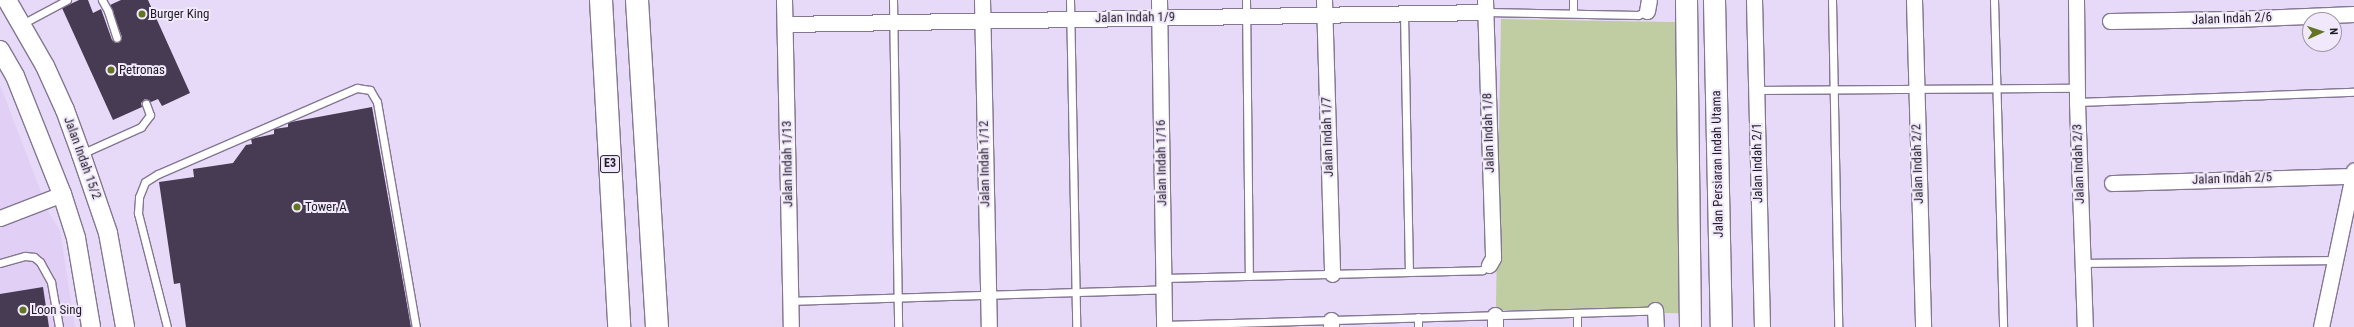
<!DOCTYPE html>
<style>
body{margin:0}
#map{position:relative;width:2354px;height:327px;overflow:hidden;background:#e7d9f8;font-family:"Roboto Condensed",sans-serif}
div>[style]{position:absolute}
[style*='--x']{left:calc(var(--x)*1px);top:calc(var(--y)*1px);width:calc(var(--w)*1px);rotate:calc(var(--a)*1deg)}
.built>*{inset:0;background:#e1cff5}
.green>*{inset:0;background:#c0cca2;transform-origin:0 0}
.building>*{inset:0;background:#473b53}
.roads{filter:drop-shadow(1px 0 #847792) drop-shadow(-1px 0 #847792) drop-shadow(0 1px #847792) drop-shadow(0 -1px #847792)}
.service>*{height:7px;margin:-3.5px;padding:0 3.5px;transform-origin:3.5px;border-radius:3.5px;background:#fff}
.minor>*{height:15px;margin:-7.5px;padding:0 7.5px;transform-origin:7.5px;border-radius:7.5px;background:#fff}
.tertiary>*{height:18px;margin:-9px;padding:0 9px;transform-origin:9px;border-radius:9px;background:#fff}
.secondary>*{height:21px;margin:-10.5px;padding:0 10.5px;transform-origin:10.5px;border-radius:10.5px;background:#fff}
.motorway>*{height:22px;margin:-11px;padding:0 11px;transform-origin:11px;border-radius:11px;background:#fff}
.dots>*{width:11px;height:11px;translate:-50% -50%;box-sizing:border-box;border:2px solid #f1e9fb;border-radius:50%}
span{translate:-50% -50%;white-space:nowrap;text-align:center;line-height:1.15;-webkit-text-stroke:4px #f1e9fb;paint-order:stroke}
.shield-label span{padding:1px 3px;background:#f1e9fb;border:1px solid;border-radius:3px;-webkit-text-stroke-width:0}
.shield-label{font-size:12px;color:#211c27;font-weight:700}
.poi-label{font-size:13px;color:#211c27}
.left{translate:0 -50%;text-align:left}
.street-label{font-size:13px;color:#211c27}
.north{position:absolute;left:2302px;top:12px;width:40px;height:40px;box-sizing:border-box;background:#f1e9fb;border:1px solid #9e97a6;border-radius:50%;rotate:87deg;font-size:11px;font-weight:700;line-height:16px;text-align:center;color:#211c27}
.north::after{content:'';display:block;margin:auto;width:14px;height:18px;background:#637422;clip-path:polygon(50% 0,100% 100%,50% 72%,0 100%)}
</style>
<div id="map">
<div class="built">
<div style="clip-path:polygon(0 85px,49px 213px,60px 231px,75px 327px,0 327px)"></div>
</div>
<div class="green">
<div style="left:1501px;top:19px;width:184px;height:291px;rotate:1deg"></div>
</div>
<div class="building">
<div style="clip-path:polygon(79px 0,88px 0,93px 13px,101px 9px,112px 40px,116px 43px,120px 42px,122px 37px,110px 5px,121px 0,148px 0,190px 93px,162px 106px,158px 99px,151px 102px,145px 99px,141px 103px,142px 107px,113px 120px,62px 8px)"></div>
<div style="clip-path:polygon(372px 107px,411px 327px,186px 327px,180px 283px,174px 284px,159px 182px,194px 177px,193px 169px,233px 163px,246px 145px,252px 144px,251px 139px,274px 134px,274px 129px,288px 127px,288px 123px,291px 122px)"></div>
<div style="clip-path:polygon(43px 287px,49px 327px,0 327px,0 294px)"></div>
</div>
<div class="roads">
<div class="service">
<div style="--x:102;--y:0;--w:13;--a:61"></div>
<div style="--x:108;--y:11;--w:28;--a:72"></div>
<div style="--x:893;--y:0;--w:327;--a:89.1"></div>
<div style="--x:1070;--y:0;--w:327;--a:88.9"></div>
<div style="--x:1246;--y:0;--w:276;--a:89.4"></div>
<div style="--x:1573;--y:0;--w:13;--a:90"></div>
<div style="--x:1832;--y:0;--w:327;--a:88.9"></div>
<div style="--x:1994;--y:0;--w:327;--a:88.4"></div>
<div style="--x:1486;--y:12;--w:152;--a:1.1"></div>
<div style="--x:1638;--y:15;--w:10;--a:-24"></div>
<div style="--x:1404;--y:13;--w:258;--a:88.9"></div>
<div style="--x:22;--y:24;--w:51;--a:-28.1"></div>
<div style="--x:1756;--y:90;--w:321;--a:-0.4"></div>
<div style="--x:2077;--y:102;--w:277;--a:-2.1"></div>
<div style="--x:81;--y:154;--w:66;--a:-24.2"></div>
<div style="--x:141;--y:127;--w:15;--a:-53"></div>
<div style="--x:150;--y:115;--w:12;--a:-110"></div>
<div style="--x:0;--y:263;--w:26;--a:-16"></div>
<div style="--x:25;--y:256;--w:9;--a:6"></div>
<div style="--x:34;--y:257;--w:8;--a:40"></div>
<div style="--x:40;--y:262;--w:23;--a:61"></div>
<div style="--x:51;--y:282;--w:46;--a:79.9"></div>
<div style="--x:2083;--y:263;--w:252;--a:-0.7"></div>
<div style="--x:1164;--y:278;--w:318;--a:-1.4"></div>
<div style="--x:1482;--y:270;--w:9;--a:-36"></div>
<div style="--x:791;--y:301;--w:373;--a:-1.8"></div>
<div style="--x:1577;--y:313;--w:14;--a:90"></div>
<div style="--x:1164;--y:325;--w:491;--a:-1.7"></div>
<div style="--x:167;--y:327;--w:118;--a:-104.3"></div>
<div style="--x:138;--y:213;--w:16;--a:-86"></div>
<div style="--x:139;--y:197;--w:16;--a:-68"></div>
<div style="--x:145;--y:182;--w:15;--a:-32"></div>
<div style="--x:158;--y:174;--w:217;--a:-23.4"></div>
<div style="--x:357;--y:88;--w:13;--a:9"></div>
<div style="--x:370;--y:90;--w:14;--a:60"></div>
<div style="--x:377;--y:102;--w:228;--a:80.2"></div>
<div style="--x:1418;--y:327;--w:10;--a:-90"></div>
</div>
<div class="minor">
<div style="--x:784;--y:0;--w:327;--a:88.8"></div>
<div style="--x:982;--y:0;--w:327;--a:88.8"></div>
<div style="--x:1159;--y:0;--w:327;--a:89.1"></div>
<div style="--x:1324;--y:0;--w:274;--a:88.3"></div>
<div style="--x:1485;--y:0;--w:258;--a:88.2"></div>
<div style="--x:1493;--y:258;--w:8;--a:120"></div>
<div style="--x:1754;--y:0;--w:327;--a:88.6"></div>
<div style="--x:1914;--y:0;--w:327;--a:88.4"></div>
<div style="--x:2076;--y:0;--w:102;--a:89.4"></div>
<div style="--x:2077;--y:102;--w:225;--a:88"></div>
<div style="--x:1647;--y:11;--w:11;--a:-80"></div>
<div style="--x:2110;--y:21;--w:125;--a:-0.9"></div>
<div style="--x:2235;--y:19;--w:119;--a:-2.4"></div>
<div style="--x:785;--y:24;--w:701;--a:-0.98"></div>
<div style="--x:2112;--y:183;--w:241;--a:-1.7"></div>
<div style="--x:0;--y:218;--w:66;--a:-21.2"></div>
<div style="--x:1655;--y:310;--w:17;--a:87"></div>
<div style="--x:1495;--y:315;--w:12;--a:90"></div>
<div style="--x:1331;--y:320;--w:7;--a:90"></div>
<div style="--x:2321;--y:327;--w:160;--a:-78.1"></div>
</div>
<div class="tertiary">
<div style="--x:7;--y:0;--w:76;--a:60.1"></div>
<div style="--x:45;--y:66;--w:48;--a:65.6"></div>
<div style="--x:65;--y:110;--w:47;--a:70"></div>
<div style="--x:81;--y:154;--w:83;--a:71.1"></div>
<div style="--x:108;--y:233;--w:96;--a:79.7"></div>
<div style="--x:0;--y:50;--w:30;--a:60"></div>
<div style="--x:15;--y:76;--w:127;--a:68.3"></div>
<div style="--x:62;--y:194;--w:46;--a:72.3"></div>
<div style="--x:76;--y:238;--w:90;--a:80.4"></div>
</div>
<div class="secondary">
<div style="--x:1686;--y:0;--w:327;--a:89.3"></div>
<div style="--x:1714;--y:0;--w:327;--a:88.8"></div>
</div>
<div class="motorway">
<div style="--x:601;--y:0;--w:327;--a:86.8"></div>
<div style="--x:637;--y:0;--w:328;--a:86.5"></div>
</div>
</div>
<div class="dots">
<div style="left:142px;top:14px;background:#637422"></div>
<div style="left:111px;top:70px;background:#637422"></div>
<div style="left:297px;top:207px;background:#637422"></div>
<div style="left:23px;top:310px;background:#637422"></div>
</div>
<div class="shield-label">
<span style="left:610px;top:164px">E3</span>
</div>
<div class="poi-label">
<span class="left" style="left:150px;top:14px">Burger King</span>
<span class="left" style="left:119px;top:70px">Petronas</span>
<span class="left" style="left:305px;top:207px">Tower A</span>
<span class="left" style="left:31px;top:310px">Loon Sing</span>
</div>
<div class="street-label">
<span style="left:1135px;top:18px;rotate:-1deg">Jalan Indah 1/9</span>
<span style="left:2232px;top:19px;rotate:-2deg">Jalan Indah 2/6</span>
<span style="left:1489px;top:133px;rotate:-92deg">Jalan Indah 1/8</span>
<span style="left:1328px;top:137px;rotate:-92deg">Jalan Indah 1/7</span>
<span style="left:82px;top:158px;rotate:70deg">Jalan Indah 15/2</span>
<span style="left:1162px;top:163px;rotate:-91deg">Jalan Indah 1/16</span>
<span style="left:1758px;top:163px;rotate:-91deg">Jalan Indah 2/1</span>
<span style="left:788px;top:164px;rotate:-91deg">Jalan Indah 1/13</span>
<span style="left:985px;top:164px;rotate:-91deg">Jalan Indah 1/12</span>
<span style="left:1718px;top:164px;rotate:-91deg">Jalan Persiaran Indah Utama</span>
<span style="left:1918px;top:164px;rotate:-92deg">Jalan Indah 2/2</span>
<span style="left:2079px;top:164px;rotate:-92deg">Jalan Indah 2/3</span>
<span style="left:2232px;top:179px;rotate:-2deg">Jalan Indah 2/5</span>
</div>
<div class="north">N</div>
</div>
